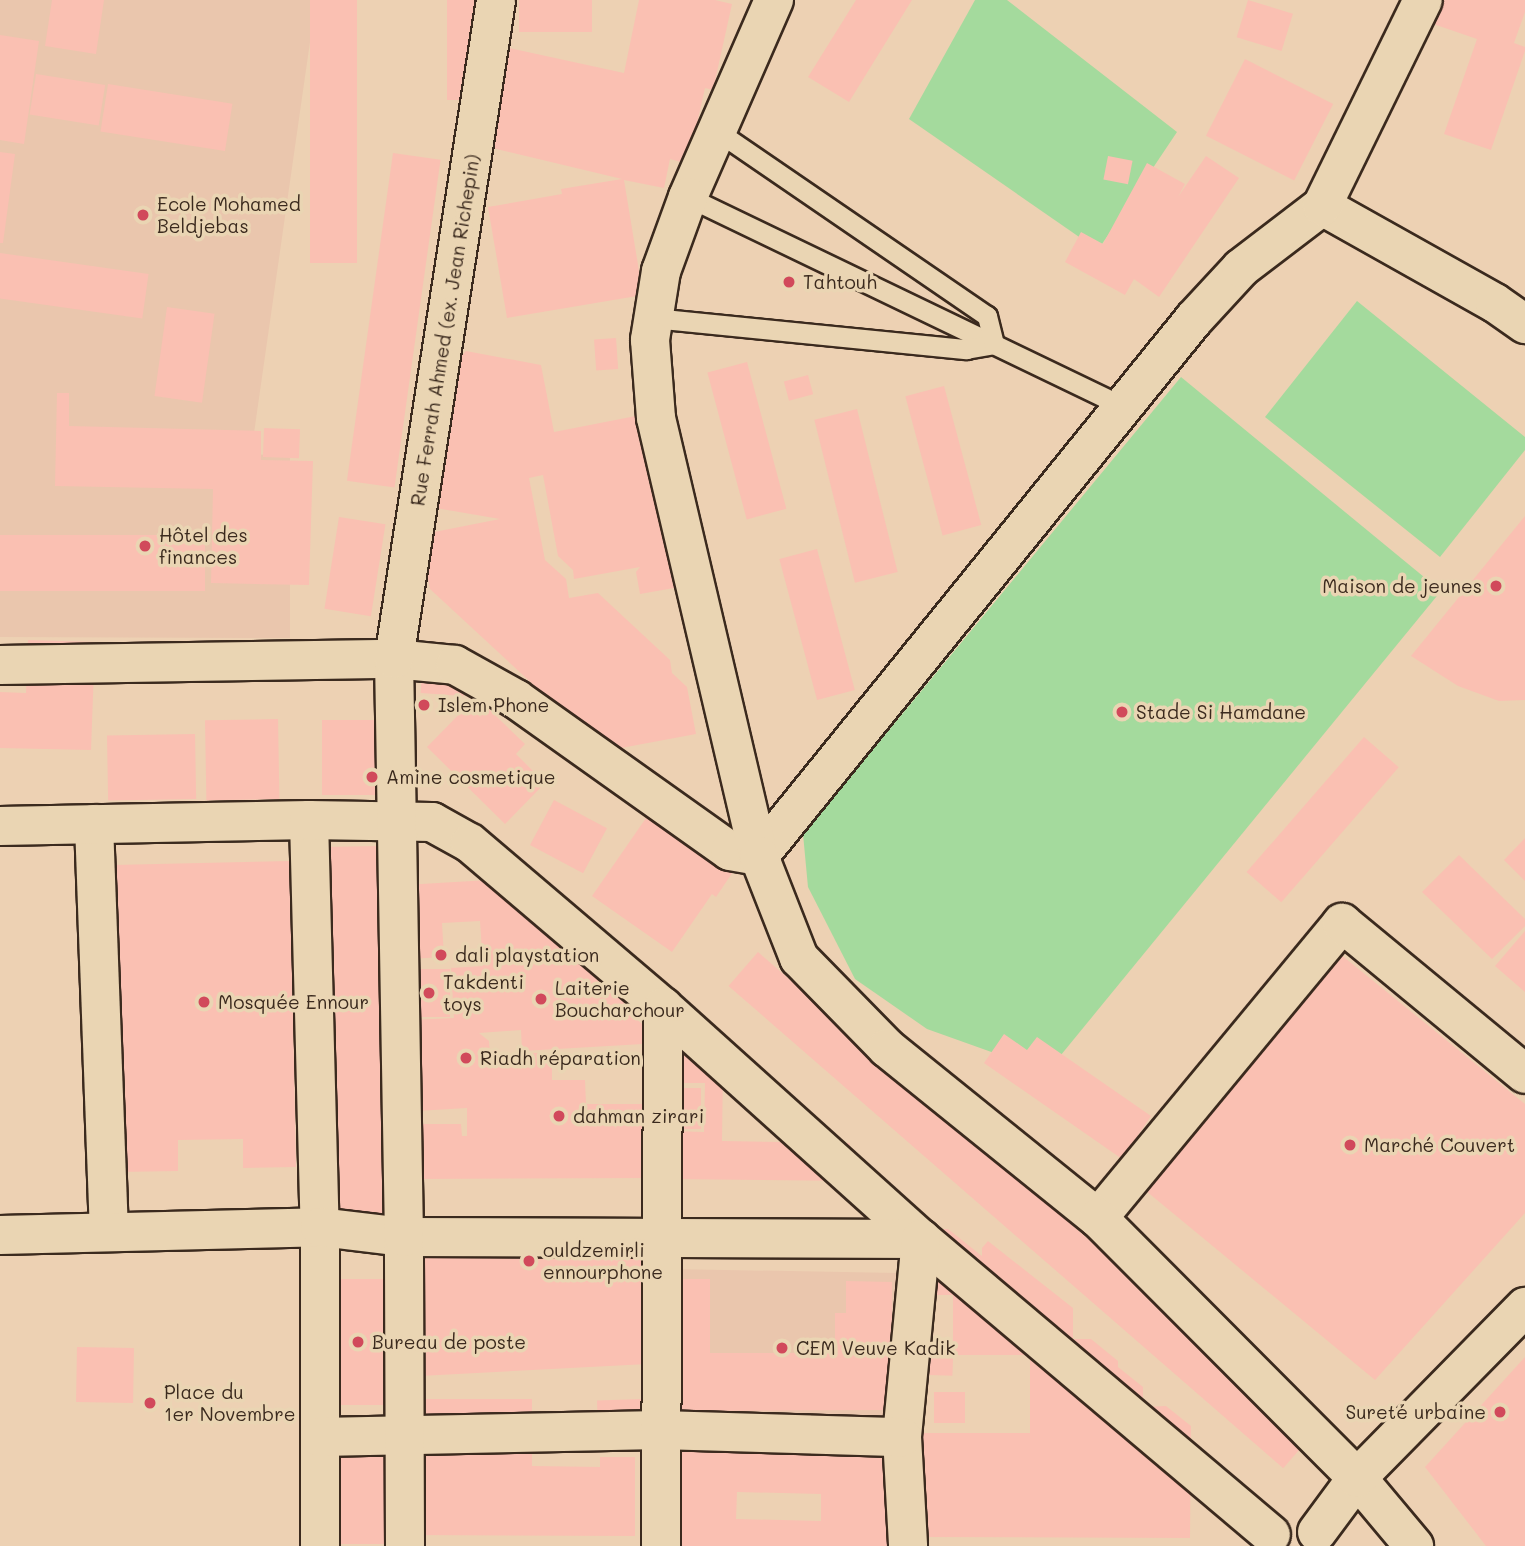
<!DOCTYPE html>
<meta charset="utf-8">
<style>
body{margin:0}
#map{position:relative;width:1525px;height:1546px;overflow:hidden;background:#edd1b3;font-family:Mali,sans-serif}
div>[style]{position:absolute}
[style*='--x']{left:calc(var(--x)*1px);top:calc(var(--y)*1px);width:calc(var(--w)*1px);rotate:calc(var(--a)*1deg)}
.built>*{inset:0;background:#eac6ad;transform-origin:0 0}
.green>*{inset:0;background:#a4da9d}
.building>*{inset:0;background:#fac0b2;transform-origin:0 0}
.roads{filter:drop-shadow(2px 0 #3b2a1e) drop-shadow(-2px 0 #3b2a1e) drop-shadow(0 2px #3b2a1e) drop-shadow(0 -2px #3b2a1e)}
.lane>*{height:19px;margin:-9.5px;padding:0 9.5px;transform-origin:9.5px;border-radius:9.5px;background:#ead5b3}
.street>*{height:38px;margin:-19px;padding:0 19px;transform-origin:19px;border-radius:19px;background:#ead5b3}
.secondary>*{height:38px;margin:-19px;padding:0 19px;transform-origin:19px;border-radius:19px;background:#ead5b3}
.dots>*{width:19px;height:19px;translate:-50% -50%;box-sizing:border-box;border:4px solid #ead5b3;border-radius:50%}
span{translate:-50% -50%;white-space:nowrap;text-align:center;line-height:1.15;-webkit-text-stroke:7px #ead5b3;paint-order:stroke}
.poi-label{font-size:19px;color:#3b2a1e}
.left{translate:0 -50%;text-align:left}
.right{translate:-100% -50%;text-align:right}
.street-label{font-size:19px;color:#3b2a1e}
</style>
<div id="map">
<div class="built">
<div style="clip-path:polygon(0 0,316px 0,251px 454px,290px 456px,290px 638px,0 637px)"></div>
<div style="left:670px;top:1269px;width:227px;height:154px;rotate:1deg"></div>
</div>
<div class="green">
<div style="clip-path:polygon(975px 0,1007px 0,1177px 132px,1098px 250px,909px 119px)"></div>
<div style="clip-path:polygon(1357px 301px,1525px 437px,1525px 450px,1440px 557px,1265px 417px)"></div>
<div style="clip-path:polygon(1181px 377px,1441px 591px,1047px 1072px,927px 1029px,855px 979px,808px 887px,803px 834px)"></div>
</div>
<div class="building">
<div style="clip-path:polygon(52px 0,104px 0,96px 54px,45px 46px)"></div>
<div style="left:310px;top:0;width:47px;height:263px"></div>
<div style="left:447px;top:0;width:41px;height:100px"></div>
<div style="left:519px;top:0;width:73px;height:32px"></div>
<div style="clip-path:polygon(639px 0,715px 0,732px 4px,713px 90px,705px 88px,688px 164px,670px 159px,664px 188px,624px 180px,643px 295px,507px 318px,488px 207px,562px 194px,561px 189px,622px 179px,484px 146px,505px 47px,624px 73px)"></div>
<div style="clip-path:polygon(856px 0,912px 0,849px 102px,808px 77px)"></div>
<div style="left:1248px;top:0;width:47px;height:39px;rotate:17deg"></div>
<div style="clip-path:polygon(1419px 0,1525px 0,1525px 12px,1514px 43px,1525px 47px,1525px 51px,1491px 150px,1444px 134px,1477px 39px,1413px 17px)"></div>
<div style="clip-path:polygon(0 35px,39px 41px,24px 144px,0 140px)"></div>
<div style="left:1245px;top:59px;width:99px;height:86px;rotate:27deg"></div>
<div style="left:36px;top:74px;width:70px;height:41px;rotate:9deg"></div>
<div style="left:108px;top:84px;width:126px;height:48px;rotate:9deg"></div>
<div style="clip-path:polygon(0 152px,15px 154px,3px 243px,0 243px)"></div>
<div style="left:393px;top:153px;width:48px;height:331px;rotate:8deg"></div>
<div style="left:1108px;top:156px;width:25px;height:24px;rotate:11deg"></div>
<div style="clip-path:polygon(1206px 156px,1239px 178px,1159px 297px,1134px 279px,1125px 295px,1065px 262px,1081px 232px,1103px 244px,1147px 163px,1185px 184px,1178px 197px)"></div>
<div style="left:0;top:253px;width:150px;height:45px;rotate:8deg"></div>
<div style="left:167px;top:307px;width:48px;height:90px;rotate:8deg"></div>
<div style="left:616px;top:338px;width:31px;height:22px;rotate:86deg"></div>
<div style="clip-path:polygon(466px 351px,541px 365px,554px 432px,641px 415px,674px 588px,640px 594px,636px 572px,640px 567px,574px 579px,573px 570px,558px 556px,543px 475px,529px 478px,545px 560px,566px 579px,569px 598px,598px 593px,670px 660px,672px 673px,687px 687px,696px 734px,605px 751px,430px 589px,420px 537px,424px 534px,500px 519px,424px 506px,447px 372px)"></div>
<div style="left:747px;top:362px;width:152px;height:41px;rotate:75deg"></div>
<div style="left:808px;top:375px;width:20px;height:25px;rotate:75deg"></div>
<div style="left:944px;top:386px;width:144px;height:40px;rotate:75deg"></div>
<div style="clip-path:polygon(57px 393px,69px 393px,69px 426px,261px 431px,261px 460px,313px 461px,309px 585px,211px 583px,213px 489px,55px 486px)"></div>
<div style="left:857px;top:409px;width:168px;height:44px;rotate:76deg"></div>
<div style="left:264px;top:428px;width:36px;height:29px;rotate:2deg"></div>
<div style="clip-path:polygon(1525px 516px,1525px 700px,1499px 701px,1458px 686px,1411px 656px)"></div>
<div style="left:339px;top:517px;width:47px;height:93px;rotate:9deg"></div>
<div style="left:205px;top:535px;width:56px;height:205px;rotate:90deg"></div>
<div style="left:817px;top:549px;width:146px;height:39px;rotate:75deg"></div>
<div style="clip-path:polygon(28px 640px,95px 642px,91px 750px,0 748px,0 692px,26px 693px)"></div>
<div style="left:424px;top:645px;width:43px;height:48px;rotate:4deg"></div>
<div style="clip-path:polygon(476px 697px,525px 744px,516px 754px,545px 783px,505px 824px,427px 747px)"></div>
<div style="left:278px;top:719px;width:80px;height:73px;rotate:89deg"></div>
<div style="left:375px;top:720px;width:75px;height:53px;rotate:90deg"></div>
<div style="left:195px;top:734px;width:65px;height:88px;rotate:89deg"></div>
<div style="left:1364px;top:737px;width:46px;height:179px;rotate:41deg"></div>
<div style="left:554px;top:800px;width:60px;height:51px;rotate:28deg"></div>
<div style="clip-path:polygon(655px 805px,739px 863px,716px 897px,712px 894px,672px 952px,592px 896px)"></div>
<div style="clip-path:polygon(1525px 838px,1525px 881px,1504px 860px)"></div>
<div style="left:380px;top:846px;width:372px;height:57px;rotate:89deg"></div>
<div style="clip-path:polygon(1459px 855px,1525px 919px,1525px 926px,1492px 959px,1422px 892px)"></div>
<div style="clip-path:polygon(290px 861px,296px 1167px,243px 1168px,243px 1139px,178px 1140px,178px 1171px,118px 1172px,113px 865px)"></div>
<div style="clip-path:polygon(506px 879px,634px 993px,622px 1006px,642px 1024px,643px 1044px,522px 1051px,521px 1030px,479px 1033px,489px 1041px,490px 1056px,482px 1065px,520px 1065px,520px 1053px,552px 1053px,552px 1080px,585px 1080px,586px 1104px,651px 1104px,651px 1178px,418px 1179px,417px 1124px,461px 1124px,462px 1136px,467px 1136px,467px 1108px,400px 1112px,411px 1020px,454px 1018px,451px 968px,483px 966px,480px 921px,442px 923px,444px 957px,408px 959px,404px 885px)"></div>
<div style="clip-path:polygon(1525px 931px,1525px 992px,1495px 966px)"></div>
<div style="left:758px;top:952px;width:735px;height:45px;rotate:41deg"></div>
<div style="clip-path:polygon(1340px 954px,1525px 1104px,1525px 1213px,1375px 1380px,1140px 1186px)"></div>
<div style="left:407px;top:969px;width:43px;height:48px"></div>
<div style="clip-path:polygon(672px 1020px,723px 1067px,722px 1141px,850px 1143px,850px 1181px,667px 1179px,668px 1131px,704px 1132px,705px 1083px,672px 1083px)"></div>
<div style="clip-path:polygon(1004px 1034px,1027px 1050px,1037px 1037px,1151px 1116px,1122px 1159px,984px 1063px)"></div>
<div style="left:674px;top:1088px;width:27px;height:41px"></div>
<div style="left:645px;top:1222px;width:142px;height:233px;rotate:87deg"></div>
<div style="clip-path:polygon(901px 1229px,948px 1229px,982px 1256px,982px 1248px,988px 1241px,1073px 1308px,1073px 1339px,1091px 1339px,1118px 1361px,1118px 1367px,1143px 1387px,1143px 1407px,1166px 1406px,1191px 1426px,1190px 1538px,923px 1537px,915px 1433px,1030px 1433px,1030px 1355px,953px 1355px,953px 1295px,901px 1295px)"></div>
<div style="left:327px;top:1279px;width:62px;height:126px"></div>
<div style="clip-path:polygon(666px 1279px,710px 1279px,710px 1353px,835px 1353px,835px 1313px,846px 1313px,846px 1281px,892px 1282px,892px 1410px,666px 1411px)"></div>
<div style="left:77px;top:1347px;width:57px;height:55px;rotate:1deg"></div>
<div style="clip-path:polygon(1525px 1357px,1525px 1546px,1486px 1546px,1425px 1467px)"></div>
<div style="left:930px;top:1358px;width:23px;height:17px;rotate:2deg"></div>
<div style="left:934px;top:1392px;width:31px;height:31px"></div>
<div style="clip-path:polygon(413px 1399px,532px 1399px,532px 1466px,600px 1467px,600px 1457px,635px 1457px,635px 1536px,413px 1535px)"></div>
<div style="left:642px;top:1399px;width:33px;height:45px;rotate:88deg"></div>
<div style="clip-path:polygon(evenodd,671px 1438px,892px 1443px,889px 1546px,669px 1546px,671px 1438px,737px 1492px,821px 1494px,821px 1521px,736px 1519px,737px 1492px)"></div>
<div style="left:338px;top:1439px;width:57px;height:105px"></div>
</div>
<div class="roads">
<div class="lane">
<div style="--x:688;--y:197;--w:483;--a:25.7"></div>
<div style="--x:653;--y:318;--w:315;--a:5.7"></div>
<div style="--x:966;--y:349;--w:28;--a:-10"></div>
<div style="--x:994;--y:344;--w:29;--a:-104"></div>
<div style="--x:987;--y:316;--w:327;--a:-145.6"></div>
</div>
<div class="street">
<div style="--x:1322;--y:206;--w:198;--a:29.3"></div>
<div style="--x:1495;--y:303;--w:37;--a:35"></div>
<div style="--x:0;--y:665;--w:394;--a:-0.9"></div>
<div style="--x:394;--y:659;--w:61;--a:5.6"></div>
<div style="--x:455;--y:665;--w:70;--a:29.1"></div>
<div style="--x:516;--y:699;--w:262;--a:35.4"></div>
<div style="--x:730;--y:851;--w:29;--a:10"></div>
<div style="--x:759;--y:856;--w:691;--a:-50.99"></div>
<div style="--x:1194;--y:319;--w:69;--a:-47.3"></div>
<div style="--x:1241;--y:268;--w:102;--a:-37.4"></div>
<div style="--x:1322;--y:206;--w:229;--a:-63.9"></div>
<div style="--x:309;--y:820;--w:407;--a:88.5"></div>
<div style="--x:320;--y:1227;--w:319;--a:90"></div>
<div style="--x:94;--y:824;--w:408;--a:87.9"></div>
<div style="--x:0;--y:826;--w:309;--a:-1.1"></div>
<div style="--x:309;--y:820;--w:123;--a:0.9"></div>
<div style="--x:432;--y:822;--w:43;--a:28.9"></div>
<div style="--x:470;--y:843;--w:253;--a:40.4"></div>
<div style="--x:663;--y:1007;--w:347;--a:42"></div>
<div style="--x:921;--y:1239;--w:458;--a:40.2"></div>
<div style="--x:1098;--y:1218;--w:383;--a:-50.4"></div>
<div style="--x:1342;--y:923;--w:237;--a:39.5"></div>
<div style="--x:0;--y:1235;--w:320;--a:-1.4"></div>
<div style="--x:320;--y:1227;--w:85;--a:6.8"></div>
<div style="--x:404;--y:1237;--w:517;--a:0.22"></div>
<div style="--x:921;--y:1239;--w:199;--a:95.5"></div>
<div style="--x:902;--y:1437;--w:109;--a:86.8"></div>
<div style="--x:320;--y:1437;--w:340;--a:-1.2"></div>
<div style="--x:660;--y:1430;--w:242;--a:1.7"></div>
<div style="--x:1317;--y:1532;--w:67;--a:-53.5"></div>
<div style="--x:1357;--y:1478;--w:89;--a:50"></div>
<div style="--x:405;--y:1546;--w:309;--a:-90.2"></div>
<div style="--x:404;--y:1237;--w:578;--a:-90.99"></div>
<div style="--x:394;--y:659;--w:667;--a:-81.2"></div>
<div style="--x:661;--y:1546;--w:539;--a:-89.79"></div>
</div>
<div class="secondary">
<div style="--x:774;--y:0;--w:215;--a:113.6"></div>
<div style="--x:688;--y:197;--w:79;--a:110"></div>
<div style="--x:661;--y:271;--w:70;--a:99.1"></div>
<div style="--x:650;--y:340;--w:78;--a:85.6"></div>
<div style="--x:656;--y:418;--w:450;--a:76.8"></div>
<div style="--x:759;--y:856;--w:110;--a:68.6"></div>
<div style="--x:799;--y:958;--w:126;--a:45.6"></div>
<div style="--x:887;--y:1048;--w:271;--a:38.9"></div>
<div style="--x:1098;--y:1218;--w:367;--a:45.1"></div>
<div style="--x:1357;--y:1478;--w:240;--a:-45.5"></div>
</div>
</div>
<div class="dots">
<div style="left:143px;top:215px;background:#d1495b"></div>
<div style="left:789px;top:282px;background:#d1495b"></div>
<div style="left:145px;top:546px;background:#d1495b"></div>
<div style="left:1496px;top:586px;background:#d1495b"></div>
<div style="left:424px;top:705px;background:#d1495b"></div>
<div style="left:1122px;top:712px;background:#d1495b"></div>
<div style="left:372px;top:777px;background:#d1495b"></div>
<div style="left:441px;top:955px;background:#d1495b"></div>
<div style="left:429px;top:993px;background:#d1495b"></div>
<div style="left:541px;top:999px;background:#d1495b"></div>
<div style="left:204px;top:1002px;background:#d1495b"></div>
<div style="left:466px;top:1058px;background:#d1495b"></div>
<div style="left:559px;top:1116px;background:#d1495b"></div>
<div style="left:1350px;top:1145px;background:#d1495b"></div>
<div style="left:529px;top:1261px;background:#d1495b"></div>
<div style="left:358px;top:1342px;background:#d1495b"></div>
<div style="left:782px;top:1348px;background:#d1495b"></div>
<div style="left:150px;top:1403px;background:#d1495b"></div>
<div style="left:1500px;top:1412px;background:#d1495b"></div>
</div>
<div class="poi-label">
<span class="left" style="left:157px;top:215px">Ecole Mohamed<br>Beldjebas</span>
<span class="left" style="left:803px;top:282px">Tahtouh</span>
<span class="left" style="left:159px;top:546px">Hôtel des<br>finances</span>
<span class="right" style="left:1482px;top:586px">Maison de jeunes</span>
<span class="left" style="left:438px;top:705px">Islem Phone</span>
<span class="left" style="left:1136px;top:712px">Stade Si Hamdane</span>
<span class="left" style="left:386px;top:777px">Amine cosmetique</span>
<span class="left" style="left:455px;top:955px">dali playstation</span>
<span class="left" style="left:443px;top:993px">Takdenti<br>toys</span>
<span class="left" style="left:555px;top:999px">Laiterie<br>Boucharchour</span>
<span class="left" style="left:218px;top:1002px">Mosquée Ennour</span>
<span class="left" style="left:480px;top:1058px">Riadh réparation</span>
<span class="left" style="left:573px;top:1116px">dahman zirari</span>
<span class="left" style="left:1364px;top:1145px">Marché Couvert</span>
<span class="left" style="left:543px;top:1261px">ouldzemirli<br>ennourphone</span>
<span class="left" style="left:372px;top:1342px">Bureau de poste</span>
<span class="left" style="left:796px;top:1348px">CEM Veuve Kadik</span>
<span class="left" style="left:164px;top:1403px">Place du<br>1er Novembre</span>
<span class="right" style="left:1486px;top:1412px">Sureté urbaine</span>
</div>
<div class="street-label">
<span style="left:445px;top:330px;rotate:-81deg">Rue Ferrah Ahmed (ex. Jean Richepin)</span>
</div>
</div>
